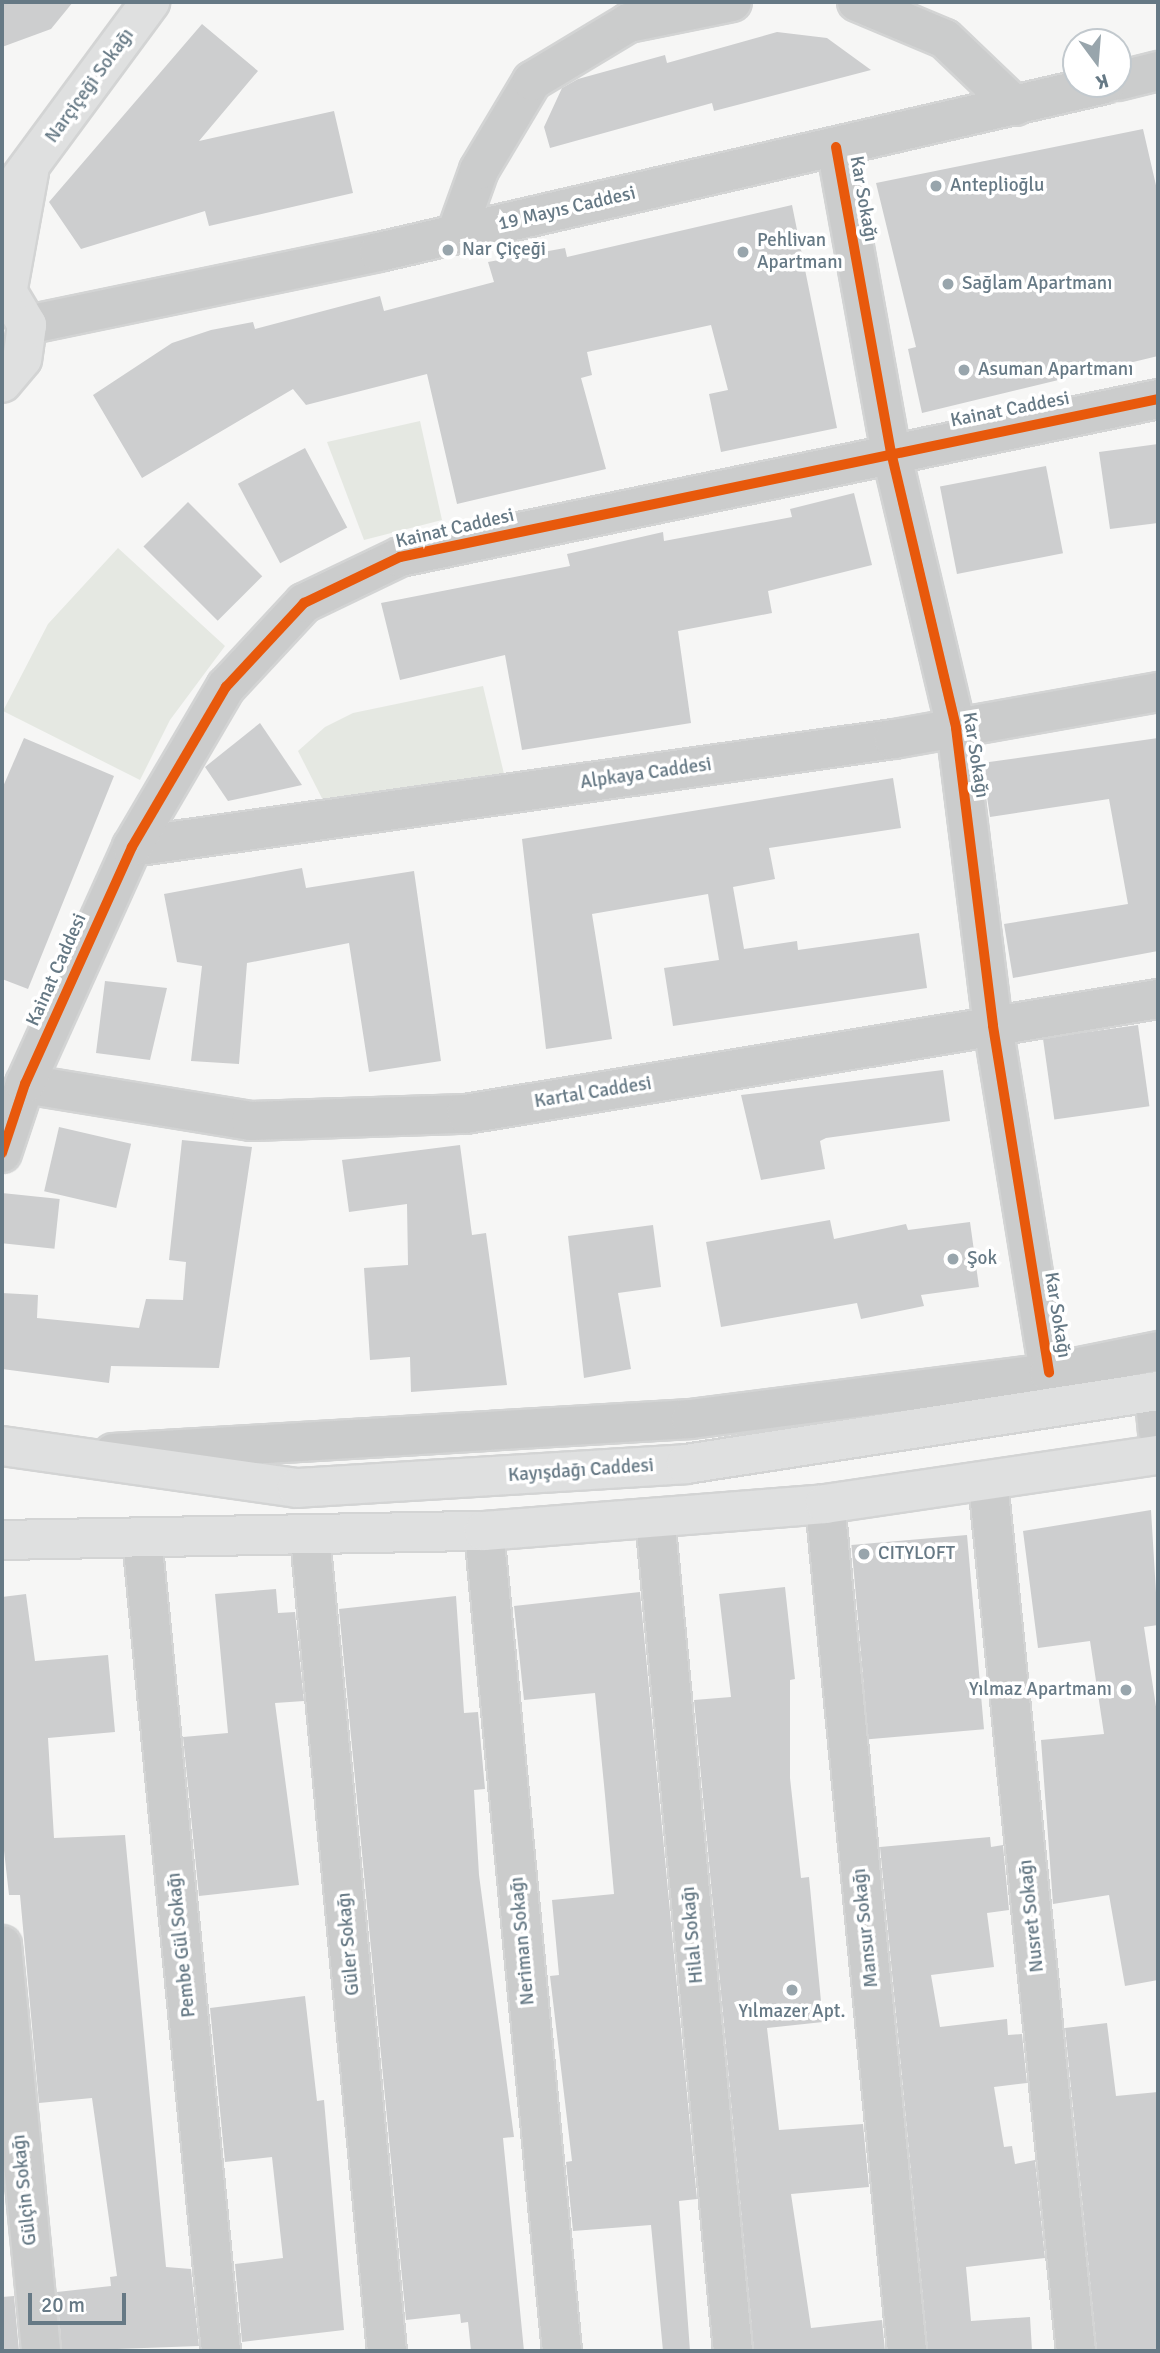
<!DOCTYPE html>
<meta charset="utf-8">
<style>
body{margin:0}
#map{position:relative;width:1160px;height:2353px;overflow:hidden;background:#f6f6f5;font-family:Signika,sans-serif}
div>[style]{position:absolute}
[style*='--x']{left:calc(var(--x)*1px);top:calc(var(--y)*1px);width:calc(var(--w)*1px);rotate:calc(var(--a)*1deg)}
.green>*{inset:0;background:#e5e8e2}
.building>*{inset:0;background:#cdcecf;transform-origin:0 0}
.roads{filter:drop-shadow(2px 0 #d3d4d4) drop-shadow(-2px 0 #d3d4d4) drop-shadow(0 2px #d3d4d4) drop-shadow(0 -2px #d3d4d4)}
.minor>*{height:38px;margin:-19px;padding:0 19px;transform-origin:19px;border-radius:19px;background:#cbcccc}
.major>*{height:38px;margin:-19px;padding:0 19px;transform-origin:19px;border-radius:19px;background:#dfe0e0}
.cycleway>*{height:10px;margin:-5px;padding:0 5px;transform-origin:5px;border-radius:5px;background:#e8590c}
.dots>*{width:19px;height:19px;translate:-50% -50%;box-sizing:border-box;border:4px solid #fff;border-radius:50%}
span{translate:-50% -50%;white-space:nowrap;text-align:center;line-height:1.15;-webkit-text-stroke:7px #fff;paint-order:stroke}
.street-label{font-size:19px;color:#667985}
.poi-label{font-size:19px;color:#667985}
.left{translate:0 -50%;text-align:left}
.right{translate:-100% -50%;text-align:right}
.frame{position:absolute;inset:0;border:4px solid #667985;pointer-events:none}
.north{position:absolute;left:1062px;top:28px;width:70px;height:70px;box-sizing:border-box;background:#fff;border:2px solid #c2c9ce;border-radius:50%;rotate:164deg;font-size:19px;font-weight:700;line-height:28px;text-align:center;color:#667985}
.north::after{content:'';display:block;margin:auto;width:24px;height:32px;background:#98a5ac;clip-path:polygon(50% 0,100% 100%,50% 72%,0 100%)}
.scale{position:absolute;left:28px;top:2293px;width:98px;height:32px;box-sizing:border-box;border:4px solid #667985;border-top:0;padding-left:9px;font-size:21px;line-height:24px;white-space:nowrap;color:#667985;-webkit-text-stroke:5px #fff;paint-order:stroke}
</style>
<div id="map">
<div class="green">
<div style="clip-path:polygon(420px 421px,442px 520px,364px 540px,327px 442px)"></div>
<div style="clip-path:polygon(118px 548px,225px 646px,170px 720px,140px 780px,3px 711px,48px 624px)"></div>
<div style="clip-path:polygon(483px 686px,505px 778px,330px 814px,298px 751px,325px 727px,353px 713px)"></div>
</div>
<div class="building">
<div style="clip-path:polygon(2px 2px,73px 2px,51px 29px,2px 47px)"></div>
<div style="clip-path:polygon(202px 24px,258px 71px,199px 141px,334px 111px,353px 193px,209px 226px,205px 211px,81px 249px,49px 202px)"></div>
<div style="clip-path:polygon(777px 32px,827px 38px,871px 70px,714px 111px,712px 103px,550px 148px,544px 127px,562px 88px,578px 79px,665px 55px,667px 63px)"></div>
<div style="clip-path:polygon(1143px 129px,1158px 194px,1158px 356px,922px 413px,908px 349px,916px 347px,876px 183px)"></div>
<div style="clip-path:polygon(792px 205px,837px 428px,721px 452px,709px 394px,728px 390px,711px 325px,587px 352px,592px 375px,581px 378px,606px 469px,457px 504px,427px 374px,306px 405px,293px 389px,142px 478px,93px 395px,172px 343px,211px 330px,253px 322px,255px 329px,380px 296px,384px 311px,494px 282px,488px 262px,565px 248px,567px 257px)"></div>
<div style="clip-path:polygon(1158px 444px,1158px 523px,1110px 529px,1099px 452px)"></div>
<div style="left:305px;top:448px;width:90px;height:76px;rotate:62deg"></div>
<div style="left:1046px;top:466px;width:89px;height:108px;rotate:79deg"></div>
<div style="clip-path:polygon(854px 493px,872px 565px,768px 591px,772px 613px,678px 631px,691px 723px,522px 750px,505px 655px,400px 680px,381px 603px,570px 566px,567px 554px,663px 532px,664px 541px,792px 517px,790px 509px)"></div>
<div style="left:188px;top:502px;width:105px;height:63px;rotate:45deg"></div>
<div style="clip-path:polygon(260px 723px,302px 785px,228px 801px,205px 767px)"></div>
<div style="clip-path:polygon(24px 738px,114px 776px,28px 989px,2px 979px,2px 789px)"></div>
<div style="clip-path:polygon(1158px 738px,1158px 951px,1013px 978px,1004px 924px,1128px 904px,1109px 799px,990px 817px,982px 763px)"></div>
<div style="clip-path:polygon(893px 778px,901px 828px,769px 848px,775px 879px,733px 887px,744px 949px,797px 941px,798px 950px,919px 933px,927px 988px,673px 1026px,664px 968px,719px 960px,708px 894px,592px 914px,612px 1039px,546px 1049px,522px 839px)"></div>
<div style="clip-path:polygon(302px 868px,306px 888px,414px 871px,441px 1061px,369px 1072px,349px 943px,247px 963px,239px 1064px,191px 1061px,202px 966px,177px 962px,164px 894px)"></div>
<div style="clip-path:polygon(105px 981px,167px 988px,150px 1060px,96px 1053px)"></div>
<div style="left:1138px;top:1025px;width:82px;height:96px;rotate:82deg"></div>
<div style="clip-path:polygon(943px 1070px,950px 1121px,826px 1138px,820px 1141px,825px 1169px,761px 1180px,741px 1095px)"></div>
<div style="left:59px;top:1127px;width:74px;height:66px;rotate:13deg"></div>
<div style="clip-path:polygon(182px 1140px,252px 1147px,219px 1368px,111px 1366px,109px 1383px,2px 1369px,2px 1293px,38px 1295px,37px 1318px,139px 1328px,146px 1299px,183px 1300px,186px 1262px,169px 1260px)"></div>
<div style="clip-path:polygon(460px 1145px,472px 1235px,486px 1233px,507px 1385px,411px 1392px,410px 1357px,370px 1360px,364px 1268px,408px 1265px,407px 1204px,349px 1212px,342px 1160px)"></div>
<div style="left:2px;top:1193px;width:58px;height:50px;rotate:6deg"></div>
<div style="clip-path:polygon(830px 1220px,834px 1239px,906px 1224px,908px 1230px,970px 1222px,979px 1287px,921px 1295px,924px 1306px,861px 1319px,857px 1303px,721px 1327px,706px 1242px)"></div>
<div style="clip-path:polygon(653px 1225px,661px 1287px,618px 1293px,631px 1369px,584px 1378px,568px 1236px)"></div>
<div style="clip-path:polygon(1151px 1510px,1158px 1625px,1144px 1627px,1158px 1720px,1158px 1980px,1125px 1986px,1109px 1895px,1053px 1904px,1041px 1740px,1104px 1734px,1090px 1641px,1038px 1648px,1023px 1531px)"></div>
<div style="left:967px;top:1535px;width:195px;height:116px;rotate:85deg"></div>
<div style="clip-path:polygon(785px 1587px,795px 1679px,790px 1680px,790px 1778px,801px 1878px,809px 1877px,823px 2022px,767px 2028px,779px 2130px,863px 2124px,869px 2187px,791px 2194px,811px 2328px,882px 2320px,885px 2351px,754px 2351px,694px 1700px,731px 1697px,719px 1594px)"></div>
<div style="clip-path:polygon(276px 1589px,278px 1613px,295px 1612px,304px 1701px,275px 1703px,299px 1885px,199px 1896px,183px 1737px,228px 1733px,215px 1594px)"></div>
<div style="clip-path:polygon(640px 1592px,697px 2199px,679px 2201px,690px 2351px,663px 2351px,651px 2225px,573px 2231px,566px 2162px,572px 2161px,550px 1976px,559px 1975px,552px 1900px,614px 1894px,605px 1795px,595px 1693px,524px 1700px,514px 1606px)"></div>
<div style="clip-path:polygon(26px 1594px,35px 1661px,108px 1655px,115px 1732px,48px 1738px,54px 1838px,125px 1835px,166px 2267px,191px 2269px,199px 2346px,62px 2351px,57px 2292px,111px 2286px,110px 2277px,117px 2276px,92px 2098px,39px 2103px,20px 1895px,9px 1895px,2px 1833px,2px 1597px)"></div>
<div style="clip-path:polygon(456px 1596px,464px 1713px,478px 1712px,485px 1789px,474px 1790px,479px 1875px,514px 2137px,503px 2138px,524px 2351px,471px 2351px,468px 2322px,461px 2323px,460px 2314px,406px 2320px,339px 1609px)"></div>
<div style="clip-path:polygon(990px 1837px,991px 1847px,1003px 1845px,1009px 1910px,987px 1913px,994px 1967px,931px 1975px,940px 2027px,1007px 2019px,1008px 2035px,1022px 2034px,1027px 2083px,994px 2087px,1004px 2147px,1012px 2146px,1015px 2164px,1035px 2160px,1045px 2258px,966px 2267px,971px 2321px,1030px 2317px,1032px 2351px,928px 2351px,880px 1847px)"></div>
<div style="clip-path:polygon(305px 1996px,317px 2101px,324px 2100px,344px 2330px,242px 2342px,235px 2264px,283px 2258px,272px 2157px,225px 2162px,210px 2008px)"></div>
<div style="clip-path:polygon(1107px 2023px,1116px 2096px,1158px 2092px,1158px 2351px,1097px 2351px,1065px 2028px)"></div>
<div style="clip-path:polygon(14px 2296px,19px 2351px,2px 2351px,2px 2297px)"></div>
</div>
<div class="roads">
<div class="minor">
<div style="--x:857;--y:2;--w:95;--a:22.8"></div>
<div style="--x:945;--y:39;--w:97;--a:43.7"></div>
<div style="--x:1118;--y:81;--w:41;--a:-14"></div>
<div style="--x:836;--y:147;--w:310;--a:79.8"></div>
<div style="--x:891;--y:452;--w:284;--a:76.7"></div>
<div style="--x:956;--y:728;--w:300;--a:82.9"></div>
<div style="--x:993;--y:1026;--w:351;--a:80.8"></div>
<div style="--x:456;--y:234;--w:68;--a:-70.2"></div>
<div style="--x:479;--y:170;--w:104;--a:-59.2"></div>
<div style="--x:532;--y:81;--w:112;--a:-31.1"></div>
<div style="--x:628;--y:23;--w:106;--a:-11.4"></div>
<div style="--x:27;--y:325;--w:359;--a:-11.7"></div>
<div style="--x:379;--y:252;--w:745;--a:-13.03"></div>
<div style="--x:132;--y:847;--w:770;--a:-8.07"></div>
<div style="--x:894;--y:739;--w:268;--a:-10.1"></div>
<div style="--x:25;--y:1084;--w:229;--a:9.3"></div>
<div style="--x:251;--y:1121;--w:215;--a:-1.9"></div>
<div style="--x:466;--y:1114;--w:701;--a:-9.44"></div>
<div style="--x:2;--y:1153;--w:73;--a:-71.6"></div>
<div style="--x:25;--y:1084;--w:260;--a:-65.7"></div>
<div style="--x:132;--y:847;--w:186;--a:-59.6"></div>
<div style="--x:226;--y:687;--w:115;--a:-47.1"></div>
<div style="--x:304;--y:603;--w:106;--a:-25.6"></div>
<div style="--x:400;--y:557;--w:774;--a:-11.77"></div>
<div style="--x:1154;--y:1392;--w:40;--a:84.3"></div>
<div style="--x:113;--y:1453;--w:579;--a:-3.37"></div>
<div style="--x:691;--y:1419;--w:361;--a:-7.3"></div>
<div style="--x:1049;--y:1373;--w:111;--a:-11.4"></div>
<div style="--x:988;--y:1482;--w:873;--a:84.22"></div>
<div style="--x:825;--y:1504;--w:851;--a:84.47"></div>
<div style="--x:655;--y:1518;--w:837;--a:84.65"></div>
<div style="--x:484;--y:1531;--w:824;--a:84.57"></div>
<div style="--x:310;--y:1537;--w:818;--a:84.6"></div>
<div style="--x:142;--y:1538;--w:817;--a:84.45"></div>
<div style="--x:2;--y:1945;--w:408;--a:84.5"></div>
</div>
<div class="major">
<div style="--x:2;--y:203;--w:250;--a:-53.6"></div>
<div style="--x:2;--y:283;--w:49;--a:59.2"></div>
<div style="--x:27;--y:325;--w:34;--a:98"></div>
<div style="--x:22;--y:359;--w:31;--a:130"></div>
<div style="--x:8;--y:288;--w:118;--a:-79.7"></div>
<div style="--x:2;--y:1446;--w:298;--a:8.1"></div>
<div style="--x:297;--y:1488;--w:390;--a:-3.5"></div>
<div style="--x:686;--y:1464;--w:478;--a:-8.8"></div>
<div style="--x:2;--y:1540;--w:482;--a:-1.1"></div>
<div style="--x:484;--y:1531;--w:342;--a:-4.5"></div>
<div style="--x:825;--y:1504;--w:337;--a:-8.4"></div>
</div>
</div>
<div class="cycleway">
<div style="--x:836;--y:147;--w:310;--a:79.8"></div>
<div style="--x:891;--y:452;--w:284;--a:76.7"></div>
<div style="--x:956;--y:728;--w:300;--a:82.9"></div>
<div style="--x:993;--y:1026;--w:351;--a:80.8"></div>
<div style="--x:2;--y:1153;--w:73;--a:-71.6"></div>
<div style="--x:25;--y:1084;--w:260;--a:-65.7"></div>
<div style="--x:132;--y:847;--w:186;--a:-59.6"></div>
<div style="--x:226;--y:687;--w:115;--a:-47.1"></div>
<div style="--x:304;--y:603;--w:106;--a:-25.6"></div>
<div style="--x:400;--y:557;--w:774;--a:-11.77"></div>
</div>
<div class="dots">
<div style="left:936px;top:186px;background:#98a5ac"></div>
<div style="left:448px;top:250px;background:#98a5ac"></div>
<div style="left:743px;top:252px;background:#98a5ac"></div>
<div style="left:948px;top:284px;background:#98a5ac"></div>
<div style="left:964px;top:370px;background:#98a5ac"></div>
<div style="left:953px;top:1259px;background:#98a5ac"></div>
<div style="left:864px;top:1554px;background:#98a5ac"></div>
<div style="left:1126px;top:1690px;background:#98a5ac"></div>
<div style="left:792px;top:1990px;background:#98a5ac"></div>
</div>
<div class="street-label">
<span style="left:90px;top:86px;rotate:-54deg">Narçiçeği Sokağı</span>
<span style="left:863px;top:199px;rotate:80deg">Kar Sokağı</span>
<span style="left:567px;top:209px;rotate:-13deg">19 Mayıs Caddesi</span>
<span style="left:1010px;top:410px;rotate:-11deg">Kainat Caddesi</span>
<span style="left:455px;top:529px;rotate:-13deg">Kainat Caddesi</span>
<span style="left:975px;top:755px;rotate:81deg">Kar Sokağı</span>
<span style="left:646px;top:774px;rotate:-8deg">Alpkaya Caddesi</span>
<span style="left:57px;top:970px;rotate:-66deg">Kainat Caddesi</span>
<span style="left:593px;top:1093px;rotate:-9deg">Kartal Caddesi</span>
<span style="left:1057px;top:1315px;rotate:81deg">Kar Sokağı</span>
<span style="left:581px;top:1471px;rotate:-4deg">Kayışdağı Caddesi</span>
<span style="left:1032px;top:1916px;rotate:-96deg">Nusret Sokağı</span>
<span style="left:866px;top:1928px;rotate:-96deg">Mansur Sokağı</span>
<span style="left:693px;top:1935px;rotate:-95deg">Hilal Sokağı</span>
<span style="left:523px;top:1941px;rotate:-95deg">Neriman Sokağı</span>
<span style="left:349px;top:1944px;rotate:-95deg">Güler Sokağı</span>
<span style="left:182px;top:1945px;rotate:-96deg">Pembe Gül Sokağı</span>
<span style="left:25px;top:2190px;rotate:-96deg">Gülçin Sokağı</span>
</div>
<div class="poi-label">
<span class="left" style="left:950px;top:186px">Anteplioğlu</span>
<span class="left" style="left:757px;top:252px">Pehlivan<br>Apartmanı</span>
<span class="left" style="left:462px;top:250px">Nar Çiçeği</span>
<span class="left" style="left:962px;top:284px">Sağlam Apartmanı</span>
<span class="left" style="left:978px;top:370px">Asuman Apartmanı</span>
<span class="left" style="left:967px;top:1259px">Şok</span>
<span class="left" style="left:878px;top:1554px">CITYLOFT</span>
<span class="right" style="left:1112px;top:1690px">Yılmaz Apartmanı</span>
<span style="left:792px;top:2012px">Yılmazer Apt.</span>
</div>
<div class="frame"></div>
<div class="north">K</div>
<div class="scale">20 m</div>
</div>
